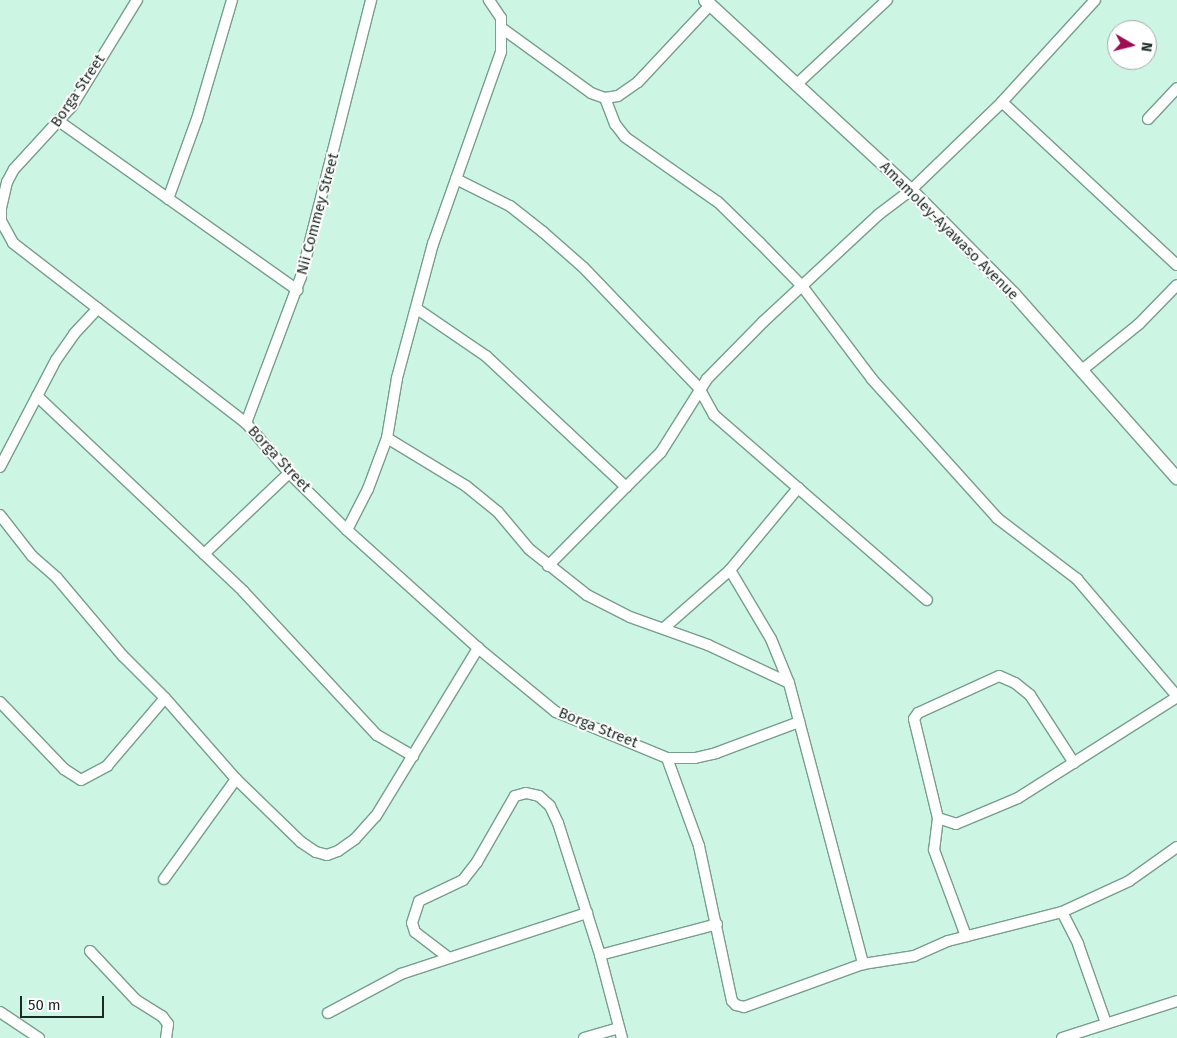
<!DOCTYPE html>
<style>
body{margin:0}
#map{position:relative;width:1177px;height:1038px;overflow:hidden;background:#ccf5e4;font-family:"Fira Sans",sans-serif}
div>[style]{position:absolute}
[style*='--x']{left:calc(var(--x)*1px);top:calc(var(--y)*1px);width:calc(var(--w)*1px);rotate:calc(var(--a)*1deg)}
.roads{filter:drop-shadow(1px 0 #779e8e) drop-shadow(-1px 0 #779e8e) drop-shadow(0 1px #779e8e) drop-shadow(0 -1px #779e8e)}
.minor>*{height:10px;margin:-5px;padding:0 5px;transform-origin:5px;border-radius:5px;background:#fff}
.tertiary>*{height:12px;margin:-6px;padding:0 6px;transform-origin:6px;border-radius:6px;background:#fff}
span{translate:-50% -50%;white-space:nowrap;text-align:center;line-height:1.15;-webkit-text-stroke:4px #fff;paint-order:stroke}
.street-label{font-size:15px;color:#1b2a24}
.north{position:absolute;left:1107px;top:20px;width:50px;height:50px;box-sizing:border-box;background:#fff;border:1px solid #a4aaa7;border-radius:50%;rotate:98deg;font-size:14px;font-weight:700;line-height:20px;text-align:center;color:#1b2a24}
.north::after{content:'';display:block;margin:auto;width:18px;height:22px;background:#9f0d56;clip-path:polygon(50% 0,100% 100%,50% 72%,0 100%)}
.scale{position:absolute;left:20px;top:996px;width:84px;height:22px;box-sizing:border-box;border:2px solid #1b2a24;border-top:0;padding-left:6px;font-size:15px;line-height:18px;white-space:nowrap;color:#1b2a24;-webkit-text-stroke:4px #fff;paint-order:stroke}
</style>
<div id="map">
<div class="roads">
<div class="minor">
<div style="--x:137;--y:0;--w:124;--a:121.5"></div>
<div style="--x:72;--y:106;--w:86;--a:132.6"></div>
<div style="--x:14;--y:169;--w:15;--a:118"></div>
<div style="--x:7;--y:182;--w:26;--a:103"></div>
<div style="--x:1;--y:207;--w:14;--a:90"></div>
<div style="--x:1;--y:221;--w:25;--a:61"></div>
<div style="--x:13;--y:243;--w:294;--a:37.7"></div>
<div style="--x:246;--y:423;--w:66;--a:49.3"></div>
<div style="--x:289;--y:473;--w:81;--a:44.5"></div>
<div style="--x:347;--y:530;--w:176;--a:42"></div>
<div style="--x:478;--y:648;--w:101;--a:39.4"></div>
<div style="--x:556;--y:712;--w:120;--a:22.5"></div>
<div style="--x:667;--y:758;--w:28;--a:0"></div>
<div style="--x:695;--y:758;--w:22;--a:-13"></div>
<div style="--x:716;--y:753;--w:89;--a:-20.5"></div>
<div style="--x:503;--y:29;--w:109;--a:36"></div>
<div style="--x:591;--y:93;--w:15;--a:20"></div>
<div style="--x:605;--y:98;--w:13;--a:-9"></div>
<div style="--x:618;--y:96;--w:24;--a:-35"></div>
<div style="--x:638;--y:82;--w:105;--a:-46.9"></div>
<div style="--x:797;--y:84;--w:123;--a:-43"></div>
<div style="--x:605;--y:98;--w:28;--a:69"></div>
<div style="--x:615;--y:124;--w:16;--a:52"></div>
<div style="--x:625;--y:137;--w:113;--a:35"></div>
<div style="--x:718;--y:202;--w:57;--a:44.3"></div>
<div style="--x:759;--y:242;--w:62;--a:45.7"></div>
<div style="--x:802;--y:286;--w:116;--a:53"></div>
<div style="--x:872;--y:379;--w:187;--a:48"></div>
<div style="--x:997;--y:518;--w:101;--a:37.3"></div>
<div style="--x:1077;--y:579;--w:154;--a:49.5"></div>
<div style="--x:1002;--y:102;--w:239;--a:43"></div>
<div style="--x:1148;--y:119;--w:42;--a:-46.9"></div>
<div style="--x:60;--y:122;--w:291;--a:35.3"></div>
<div style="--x:456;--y:179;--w:60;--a:26.6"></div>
<div style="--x:510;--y:206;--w:42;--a:38.2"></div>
<div style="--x:543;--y:232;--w:53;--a:41.2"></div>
<div style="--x:583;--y:267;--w:168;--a:46.2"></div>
<div style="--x:699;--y:388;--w:31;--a:61"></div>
<div style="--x:714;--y:415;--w:282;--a:41"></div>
<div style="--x:168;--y:199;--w:85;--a:-70.1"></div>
<div style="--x:197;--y:119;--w:124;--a:-73.6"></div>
<div style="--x:417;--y:309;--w:83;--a:34.3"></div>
<div style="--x:486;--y:356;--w:192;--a:43.1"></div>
<div style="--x:626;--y:487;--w:49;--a:-45"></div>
<div style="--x:661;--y:452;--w:86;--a:-57.8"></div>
<div style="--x:707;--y:379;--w:80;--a:-45.5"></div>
<div style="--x:763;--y:322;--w:157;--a:-42.9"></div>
<div style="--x:878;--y:215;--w:41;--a:-37.1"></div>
<div style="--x:911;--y:190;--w:127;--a:-44"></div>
<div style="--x:1002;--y:102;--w:138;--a:-47.6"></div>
<div style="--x:1082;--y:370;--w:73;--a:-38.9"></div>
<div style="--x:1139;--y:324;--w:54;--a:-45.7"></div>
<div style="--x:37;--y:396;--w:284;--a:43.4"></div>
<div style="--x:243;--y:591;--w:197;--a:47.1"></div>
<div style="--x:377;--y:735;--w:42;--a:30.3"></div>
<div style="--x:246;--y:423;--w:156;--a:-69.4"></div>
<div style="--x:301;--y:277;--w:286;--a:-75.8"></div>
<div style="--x:387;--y:438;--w:92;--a:31.3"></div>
<div style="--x:466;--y:486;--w:41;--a:39.1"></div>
<div style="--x:498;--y:512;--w:48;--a:50"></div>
<div style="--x:529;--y:549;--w:74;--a:38.4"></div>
<div style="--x:587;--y:595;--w:48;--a:27.1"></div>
<div style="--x:630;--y:617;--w:83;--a:19.7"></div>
<div style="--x:708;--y:645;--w:89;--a:25.1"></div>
<div style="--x:0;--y:467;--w:121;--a:-62.4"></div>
<div style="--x:56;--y:360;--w:32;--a:-55"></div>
<div style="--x:74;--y:334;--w:35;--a:-47"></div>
<div style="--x:0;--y:515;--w:52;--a:52"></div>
<div style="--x:32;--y:556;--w:33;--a:41"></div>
<div style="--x:57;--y:578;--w:102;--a:49.8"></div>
<div style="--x:123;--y:656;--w:59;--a:45"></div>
<div style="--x:165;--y:698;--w:108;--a:48.8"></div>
<div style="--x:236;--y:779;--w:91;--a:44.1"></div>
<div style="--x:301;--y:842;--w:18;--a:34"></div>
<div style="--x:316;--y:852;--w:11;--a:15"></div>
<div style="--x:327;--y:855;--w:12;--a:-20"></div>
<div style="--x:338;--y:851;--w:21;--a:-35"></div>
<div style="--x:355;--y:839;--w:31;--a:-48"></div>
<div style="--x:376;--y:816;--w:197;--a:-58.7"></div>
<div style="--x:347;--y:530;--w:46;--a:-62.9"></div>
<div style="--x:368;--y:489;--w:54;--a:-69.6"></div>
<div style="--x:387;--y:438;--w:61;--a:-80.5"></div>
<div style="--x:397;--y:378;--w:139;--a:-75"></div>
<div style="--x:433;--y:244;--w:204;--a:-70.5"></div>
<div style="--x:501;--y:52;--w:34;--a:-90"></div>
<div style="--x:501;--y:18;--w:22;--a:-124"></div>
<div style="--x:204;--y:554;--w:117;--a:-43.6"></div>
<div style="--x:548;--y:566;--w:111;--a:-45.4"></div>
<div style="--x:730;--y:570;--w:80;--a:59.3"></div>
<div style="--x:771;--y:639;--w:48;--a:67.8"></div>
<div style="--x:789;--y:683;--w:291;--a:75.2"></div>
<div style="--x:863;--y:964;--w:52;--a:-8.9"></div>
<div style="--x:914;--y:956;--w:37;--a:-24"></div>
<div style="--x:948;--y:941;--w:118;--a:-14.3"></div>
<div style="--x:1062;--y:912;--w:36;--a:63"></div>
<div style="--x:1078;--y:944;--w:84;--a:70.5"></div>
<div style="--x:664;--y:628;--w:88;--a:-41.3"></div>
<div style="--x:730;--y:570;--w:107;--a:-50.3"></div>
<div style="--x:0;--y:702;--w:93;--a:46.3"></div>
<div style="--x:64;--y:769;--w:20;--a:33"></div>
<div style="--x:81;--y:780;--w:30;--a:-28"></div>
<div style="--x:107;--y:766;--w:89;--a:-49.5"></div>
<div style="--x:667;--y:758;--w:94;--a:70"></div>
<div style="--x:699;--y:846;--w:158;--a:78"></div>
<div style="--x:732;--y:1001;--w:6;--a:45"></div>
<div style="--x:736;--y:1005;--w:8;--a:14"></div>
<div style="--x:744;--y:1007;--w:127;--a:-19.9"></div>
<div style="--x:1074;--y:763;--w:81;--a:-122.9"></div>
<div style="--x:1030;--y:695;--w:19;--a:-141"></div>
<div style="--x:1015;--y:683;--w:17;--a:-156"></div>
<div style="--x:999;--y:676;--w:89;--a:155.4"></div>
<div style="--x:918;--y:713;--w:7;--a:124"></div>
<div style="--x:914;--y:719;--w:102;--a:76.4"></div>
<div style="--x:938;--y:818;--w:19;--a:18"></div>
<div style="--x:956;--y:824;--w:67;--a:-22.8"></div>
<div style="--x:1018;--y:798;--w:188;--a:-32.4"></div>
<div style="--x:938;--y:818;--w:32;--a:97"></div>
<div style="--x:934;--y:850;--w:92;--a:69.6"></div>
<div style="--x:164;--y:879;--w:123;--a:-54.2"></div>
<div style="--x:1062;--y:912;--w:74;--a:-24.8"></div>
<div style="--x:1129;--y:881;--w:59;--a:-35.3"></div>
<div style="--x:90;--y:951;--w:67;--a:46.8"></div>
<div style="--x:136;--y:1000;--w:31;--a:32"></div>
<div style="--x:162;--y:1016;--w:10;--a:53"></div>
<div style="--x:168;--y:1024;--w:14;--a:98"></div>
<div style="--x:600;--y:955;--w:121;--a:-14.8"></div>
<div style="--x:449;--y:958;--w:43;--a:-142.6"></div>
<div style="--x:415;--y:932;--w:9;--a:-108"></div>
<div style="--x:412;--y:923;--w:23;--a:-72"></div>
<div style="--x:419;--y:901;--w:49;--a:-25.5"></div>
<div style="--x:463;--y:880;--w:23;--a:-52"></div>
<div style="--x:477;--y:862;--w:76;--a:-60.1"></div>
<div style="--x:515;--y:796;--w:11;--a:-15"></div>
<div style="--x:526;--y:793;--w:13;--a:13"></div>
<div style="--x:539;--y:796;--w:15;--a:42"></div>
<div style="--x:550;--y:806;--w:19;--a:65"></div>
<div style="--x:558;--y:823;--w:139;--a:72.3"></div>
<div style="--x:600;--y:955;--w:86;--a:75.2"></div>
<div style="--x:0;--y:1012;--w:47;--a:33.7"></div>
<div style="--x:328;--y:1013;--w:83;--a:-28.1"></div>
<div style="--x:401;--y:974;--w:196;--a:-18.2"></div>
<div style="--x:584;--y:1038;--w:36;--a:-16"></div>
<div style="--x:1062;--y:1038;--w:121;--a:-17.8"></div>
</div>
<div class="tertiary">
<div style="--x:705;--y:0;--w:280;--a:42.7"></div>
<div style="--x:911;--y:190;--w:146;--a:45.3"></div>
<div style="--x:1014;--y:294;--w:246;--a:48.5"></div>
</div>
</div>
<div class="street-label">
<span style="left:78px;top:91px;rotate:-56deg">Borga Street</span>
<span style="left:318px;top:214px;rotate:-75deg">Nii Commey Street</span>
<span style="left:949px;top:231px;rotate:45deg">Amamoley-Ayawaso Avenue</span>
<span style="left:279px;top:459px;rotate:47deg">Borga Street</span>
<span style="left:598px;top:728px;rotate:22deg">Borga Street</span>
</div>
<div class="north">N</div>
<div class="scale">50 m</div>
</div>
